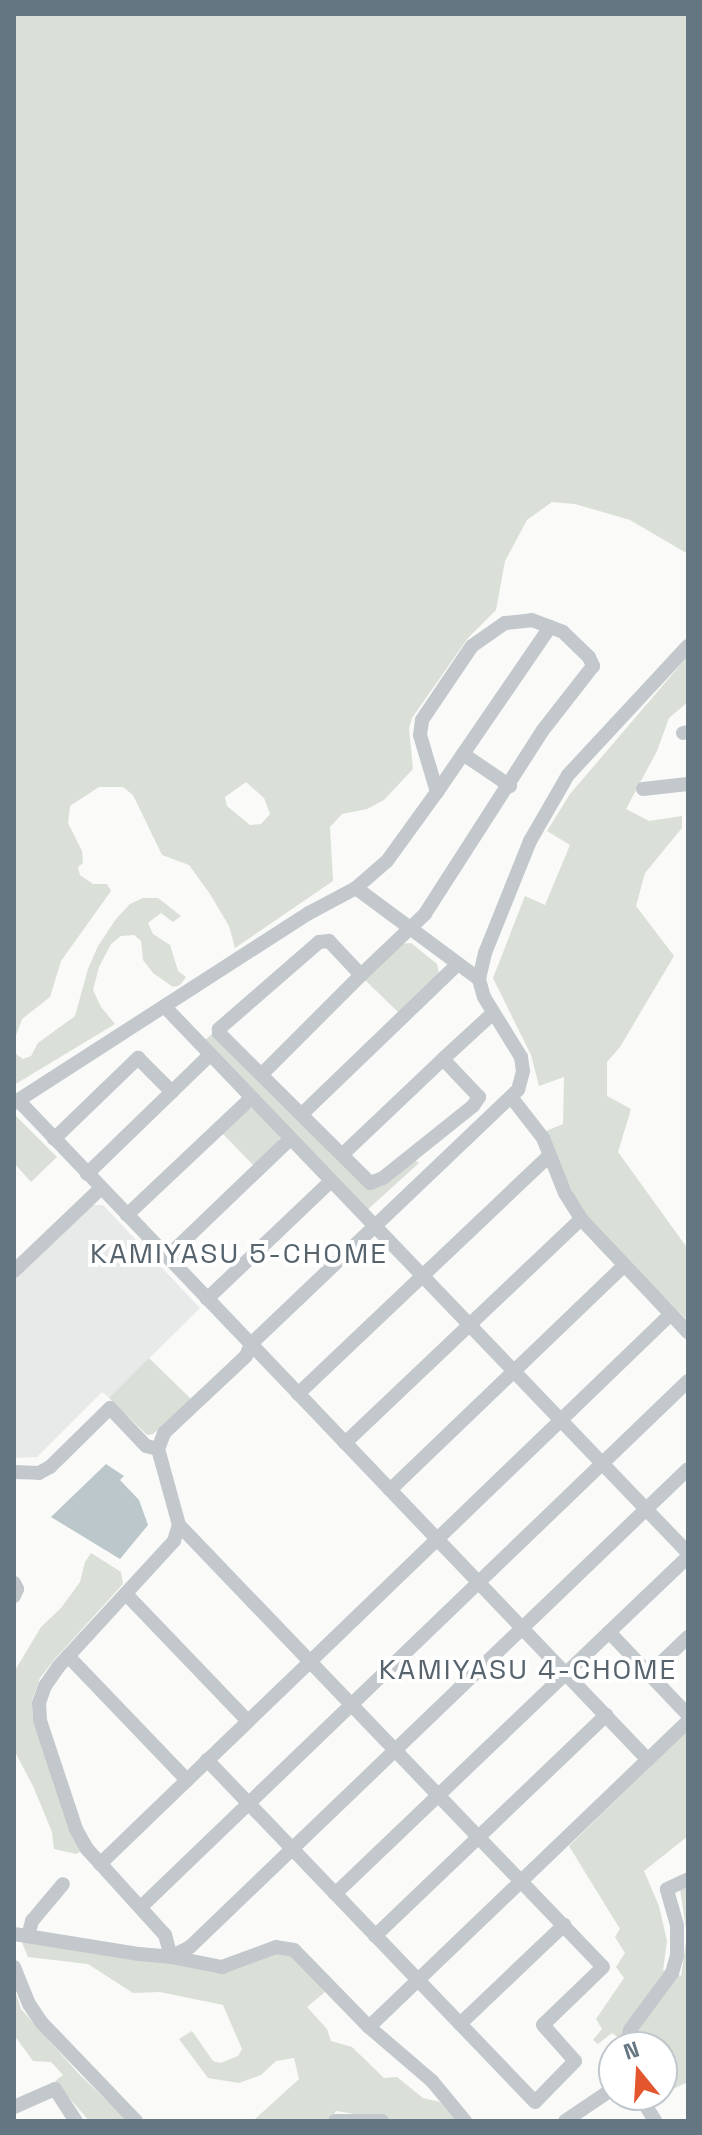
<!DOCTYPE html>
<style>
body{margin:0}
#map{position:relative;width:702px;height:2135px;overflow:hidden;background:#fafaf8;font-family:"Space Grotesk",sans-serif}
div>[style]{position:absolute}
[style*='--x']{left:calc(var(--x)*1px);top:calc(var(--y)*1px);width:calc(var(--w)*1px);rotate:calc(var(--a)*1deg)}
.built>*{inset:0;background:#e8e9e9}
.green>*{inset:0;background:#dadfd7}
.water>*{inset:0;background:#bbc7cb}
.minor>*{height:14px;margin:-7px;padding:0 7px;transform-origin:7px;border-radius:7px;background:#c3c8cc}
span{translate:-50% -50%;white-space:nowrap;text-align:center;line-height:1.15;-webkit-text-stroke:8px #fff;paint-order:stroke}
.neighbourhood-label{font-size:28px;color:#57646e;letter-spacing:2px}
.frame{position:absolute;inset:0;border:16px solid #657683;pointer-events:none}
.north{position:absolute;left:598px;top:2031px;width:80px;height:80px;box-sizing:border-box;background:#fff;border:2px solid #c1c8cd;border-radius:50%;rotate:342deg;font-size:22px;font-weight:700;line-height:32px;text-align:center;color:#657683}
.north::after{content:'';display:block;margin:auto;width:28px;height:36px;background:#e4572e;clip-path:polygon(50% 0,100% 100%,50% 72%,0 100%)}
</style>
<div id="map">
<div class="built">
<div style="clip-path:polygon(91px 1205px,103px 1205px,200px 1308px,109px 1398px,102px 1392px,37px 1457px,14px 1458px,14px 1279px)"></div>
</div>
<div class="green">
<div style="clip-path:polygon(evenodd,14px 14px,688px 14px,688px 554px,630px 520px,575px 504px,552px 502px,527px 520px,505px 561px,496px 610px,468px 638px,412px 718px,409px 728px,413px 769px,384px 800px,367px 809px,342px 814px,330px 827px,333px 881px,235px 948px,229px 926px,210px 894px,189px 865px,162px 855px,133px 795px,123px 787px,99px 787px,70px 806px,68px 823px,82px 851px,83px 863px,78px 867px,80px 875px,93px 884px,107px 884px,111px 891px,61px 961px,50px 997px,22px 1019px,15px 1038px,16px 1054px,23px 1059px,31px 1056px,38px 1043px,75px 1016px,88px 969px,98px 946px,116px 919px,130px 904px,143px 898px,158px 898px,181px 916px,173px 922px,161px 913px,148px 923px,153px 934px,170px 945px,178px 971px,186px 977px,180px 985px,173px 987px,153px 973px,143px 960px,141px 941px,134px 935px,121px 936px,111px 944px,99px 967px,93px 990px,101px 1007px,115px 1024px,14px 1085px,14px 14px,246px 782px,264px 798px,270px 814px,261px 824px,250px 825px,227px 806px,225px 797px,246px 782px)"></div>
<div style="clip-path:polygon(688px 656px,688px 702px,669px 718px,657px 751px,626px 809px,649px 821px,682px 816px,682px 828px,645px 873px,636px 906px,674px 956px,620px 1047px,607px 1062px,607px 1096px,631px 1109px,618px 1152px,688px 1249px,688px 1321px,584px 1216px,544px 1132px,563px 1124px,564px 1077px,539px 1086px,531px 1055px,493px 978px,525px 896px,545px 905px,570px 845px,547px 831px,570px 794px)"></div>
<div style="clip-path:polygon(411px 943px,437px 964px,439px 974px,400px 1014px,365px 980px,400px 944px)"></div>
<div style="clip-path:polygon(214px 1032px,367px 1186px,412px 1158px,419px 1163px,365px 1212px,203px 1042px)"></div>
<div style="clip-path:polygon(253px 1108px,280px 1136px,279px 1141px,254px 1166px,221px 1132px,246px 1109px)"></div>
<div style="clip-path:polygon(14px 1114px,57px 1157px,31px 1182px,14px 1163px)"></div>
<div style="clip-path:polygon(149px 1358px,192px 1400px,153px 1434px,147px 1435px,109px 1398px)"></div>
<div style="clip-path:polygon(91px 1553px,121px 1572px,123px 1584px,54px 1660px,40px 1678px,32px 1700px,33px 1723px,82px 1851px,76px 1854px,54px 1849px,52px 1832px,33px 1786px,14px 1750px,14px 1672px,41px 1627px,61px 1608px,80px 1582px,85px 1562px)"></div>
<div style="clip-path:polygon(688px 1730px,688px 1836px,644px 1871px,659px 1906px,667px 1941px,663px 1970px,681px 1976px,687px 1935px,680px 1890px,688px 1886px,688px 2082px,662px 2094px,662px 2047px,632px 2047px,612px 2033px,598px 2044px,593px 2040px,602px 2029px,596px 2019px,624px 1978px,616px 1967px,625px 1953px,615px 1937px,620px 1929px,569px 1846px)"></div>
<div style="clip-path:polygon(19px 1935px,223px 1972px,284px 1950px,294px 1953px,325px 1992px,307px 2007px,327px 2029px,331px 2041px,352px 2047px,384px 2078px,397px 2077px,423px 2098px,440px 2102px,456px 2121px,399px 2121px,336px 2111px,332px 2117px,322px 2121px,253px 2121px,299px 2079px,294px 2058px,276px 2061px,261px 2075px,239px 2083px,208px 2078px,179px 2039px,192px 2031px,213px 2061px,220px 2063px,238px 2056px,242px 2049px,223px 2005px,160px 1992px,133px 1993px,88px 1964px,28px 1957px)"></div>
<div style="clip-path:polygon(14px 1988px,21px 2009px,78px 2073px,128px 2121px,89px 2121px,55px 2081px,63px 2075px,51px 2062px,33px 2061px,14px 2035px)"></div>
</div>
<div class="water">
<div style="clip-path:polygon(106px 1464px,124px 1476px,120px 1480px,139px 1500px,148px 1525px,120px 1559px,51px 1517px)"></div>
</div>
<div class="minor">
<div style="--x:683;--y:733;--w:5;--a:-11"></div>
<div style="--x:463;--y:754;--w:57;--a:34.2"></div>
<div style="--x:643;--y:789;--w:45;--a:-6.3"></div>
<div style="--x:437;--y:792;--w:200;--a:-55.6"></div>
<div style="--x:356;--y:888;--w:153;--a:36.5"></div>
<div style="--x:166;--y:1008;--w:755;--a:46.23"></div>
<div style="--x:263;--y:1073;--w:139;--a:-45"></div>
<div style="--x:511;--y:1097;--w:52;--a:52"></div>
<div style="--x:543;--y:1138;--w:59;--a:68.2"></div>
<div style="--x:565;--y:1193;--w:31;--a:58"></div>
<div style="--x:581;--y:1219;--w:156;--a:46.6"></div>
<div style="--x:18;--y:1100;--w:912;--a:46.33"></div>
<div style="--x:14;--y:1103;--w:351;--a:-32.8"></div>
<div style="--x:309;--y:913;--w:53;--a:-28"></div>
<div style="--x:356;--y:888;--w:41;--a:-41.1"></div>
<div style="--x:387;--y:861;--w:85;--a:-54.1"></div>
<div style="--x:437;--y:792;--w:59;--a:-106.6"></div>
<div style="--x:420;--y:735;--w:15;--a:-82"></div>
<div style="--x:422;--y:720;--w:89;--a:-56"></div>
<div style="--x:472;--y:646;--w:40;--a:-34.9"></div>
<div style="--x:505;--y:623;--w:27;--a:-6"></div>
<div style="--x:532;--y:620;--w:33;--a:21"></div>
<div style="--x:563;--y:632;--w:36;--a:44"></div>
<div style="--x:589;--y:657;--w:10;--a:66"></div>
<div style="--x:593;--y:666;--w:81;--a:128"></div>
<div style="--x:543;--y:730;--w:219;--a:122.7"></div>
<div style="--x:425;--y:914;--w:88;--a:136.4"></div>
<div style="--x:361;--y:975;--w:47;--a:-133.3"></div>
<div style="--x:329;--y:941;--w:10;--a:174"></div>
<div style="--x:319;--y:942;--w:133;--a:139"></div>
<div style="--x:219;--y:1029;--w:4;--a:90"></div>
<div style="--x:219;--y:1033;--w:213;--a:44.8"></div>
<div style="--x:370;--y:1183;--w:14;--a:-21"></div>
<div style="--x:383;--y:1178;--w:115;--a:-38.7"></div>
<div style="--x:473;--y:1106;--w:11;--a:-56"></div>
<div style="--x:479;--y:1097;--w:52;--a:-133.5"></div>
<div style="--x:443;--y:1059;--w:68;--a:-42.6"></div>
<div style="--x:303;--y:1113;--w:212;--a:-43.9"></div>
<div style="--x:54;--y:1139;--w:117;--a:-44"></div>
<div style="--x:138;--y:1058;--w:48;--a:45"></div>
<div style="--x:343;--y:1154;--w:138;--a:-43.5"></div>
<div style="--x:87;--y:1174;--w:171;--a:-44.1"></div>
<div style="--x:127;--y:1215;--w:170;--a:-43.3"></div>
<div style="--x:167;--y:1257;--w:170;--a:-43.8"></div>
<div style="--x:14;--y:1271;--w:119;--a:-43.6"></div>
<div style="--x:207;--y:1299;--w:170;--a:-43.6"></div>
<div style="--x:298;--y:1394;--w:346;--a:-43.5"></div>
<div style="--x:345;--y:1443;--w:325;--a:-43.5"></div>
<div style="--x:14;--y:1472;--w:25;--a:2"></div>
<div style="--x:39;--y:1473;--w:13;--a:-29"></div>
<div style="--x:50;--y:1467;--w:84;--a:-44.5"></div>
<div style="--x:110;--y:1408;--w:52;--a:46.5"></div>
<div style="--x:146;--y:1446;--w:12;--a:14"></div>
<div style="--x:390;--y:1490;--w:325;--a:-43.8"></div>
<div style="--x:179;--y:1525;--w:612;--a:46.19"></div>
<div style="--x:603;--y:1967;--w:83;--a:136"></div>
<div style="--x:543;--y:2025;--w:48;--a:48.4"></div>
<div style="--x:575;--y:2061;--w:57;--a:134.3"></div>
<div style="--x:535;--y:2102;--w:474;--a:-133.8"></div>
<div style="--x:14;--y:1583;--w:7;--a:63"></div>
<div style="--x:17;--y:1589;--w:8;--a:113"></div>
<div style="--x:126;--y:1594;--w:176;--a:46.2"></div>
<div style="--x:609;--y:1632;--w:115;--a:46.4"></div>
<div style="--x:68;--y:1656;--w:172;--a:46.2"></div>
<div style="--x:649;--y:1674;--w:54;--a:-43.5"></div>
<div style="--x:100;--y:1864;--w:793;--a:-43.93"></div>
<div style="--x:335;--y:1894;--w:488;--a:-43.7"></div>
<div style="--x:141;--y:1907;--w:759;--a:-43.88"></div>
<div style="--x:14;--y:1934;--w:127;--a:9.1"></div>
<div style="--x:139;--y:1954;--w:32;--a:5"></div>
<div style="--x:171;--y:1957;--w:21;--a:-28"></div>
<div style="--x:190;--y:1947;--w:690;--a:-43.83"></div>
<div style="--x:28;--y:1936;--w:16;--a:-75"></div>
<div style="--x:32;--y:1921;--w:48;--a:-50"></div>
<div style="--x:375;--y:1936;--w:320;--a:-43.7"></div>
<div style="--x:14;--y:1967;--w:40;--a:68"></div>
<div style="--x:29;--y:2004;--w:23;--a:56"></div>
<div style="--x:42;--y:2023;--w:136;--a:46.2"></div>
<div style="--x:460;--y:2024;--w:144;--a:-43.6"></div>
<div style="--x:369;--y:2027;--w:442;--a:-43.8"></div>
<div style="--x:626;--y:2047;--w:17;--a:-77"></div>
<div style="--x:630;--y:2030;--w:71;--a:-53.6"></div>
<div style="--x:672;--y:1973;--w:18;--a:-74"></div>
<div style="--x:677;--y:1956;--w:31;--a:-90"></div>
<div style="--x:677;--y:1925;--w:37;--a:-106"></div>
<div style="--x:667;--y:1889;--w:23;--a:-25"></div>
<div style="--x:639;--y:2095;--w:31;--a:58"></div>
<div style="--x:14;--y:2107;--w:45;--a:-23.7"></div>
<div style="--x:55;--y:2089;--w:38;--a:57"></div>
<div style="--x:335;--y:2121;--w:47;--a:0"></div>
<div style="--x:465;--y:2121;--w:52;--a:-129.5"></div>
<div style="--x:432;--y:2081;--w:83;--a:-139.4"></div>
<div style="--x:369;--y:2027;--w:107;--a:-134.2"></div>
<div style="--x:294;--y:1950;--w:18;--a:-171"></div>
<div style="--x:276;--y:1947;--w:58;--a:159.7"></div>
<div style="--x:222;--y:1967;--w:52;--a:-168.9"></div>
<div style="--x:171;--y:1957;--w:23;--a:-105"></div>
<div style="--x:165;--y:1935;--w:116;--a:-132.2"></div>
<div style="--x:87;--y:1849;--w:23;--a:-119"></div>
<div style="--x:76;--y:1829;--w:114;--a:-108.4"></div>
<div style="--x:40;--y:1721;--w:18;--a:-93"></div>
<div style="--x:39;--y:1703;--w:18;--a:-71"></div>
<div style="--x:45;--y:1686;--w:24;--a:-55"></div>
<div style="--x:59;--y:1666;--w:170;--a:-47.4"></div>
<div style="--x:174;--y:1541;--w:17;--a:-73"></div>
<div style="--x:179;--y:1525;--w:79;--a:-105.4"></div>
<div style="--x:158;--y:1449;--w:17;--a:-69"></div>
<div style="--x:164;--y:1433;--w:112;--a:-43.2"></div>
<div style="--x:246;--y:1356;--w:13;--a:-67"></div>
<div style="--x:251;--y:1344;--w:369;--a:-43.6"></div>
<div style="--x:518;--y:1090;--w:20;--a:-75"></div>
<div style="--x:523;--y:1071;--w:14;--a:-98"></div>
<div style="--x:521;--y:1057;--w:70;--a:-121.7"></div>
<div style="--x:484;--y:997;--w:19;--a:-106"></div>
<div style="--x:479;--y:979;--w:27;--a:-77"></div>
<div style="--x:485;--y:953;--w:121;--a:-68.1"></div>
<div style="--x:530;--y:841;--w:76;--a:-60.1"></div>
<div style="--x:568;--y:775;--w:176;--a:-47.1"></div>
<div style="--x:565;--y:2121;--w:59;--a:-34"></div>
</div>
<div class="neighbourhood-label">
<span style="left:239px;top:1253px">KAMIYASU 5-CHOME</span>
<span style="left:528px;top:1669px">KAMIYASU 4-CHOME</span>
</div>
<div class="frame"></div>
<div class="north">N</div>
</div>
